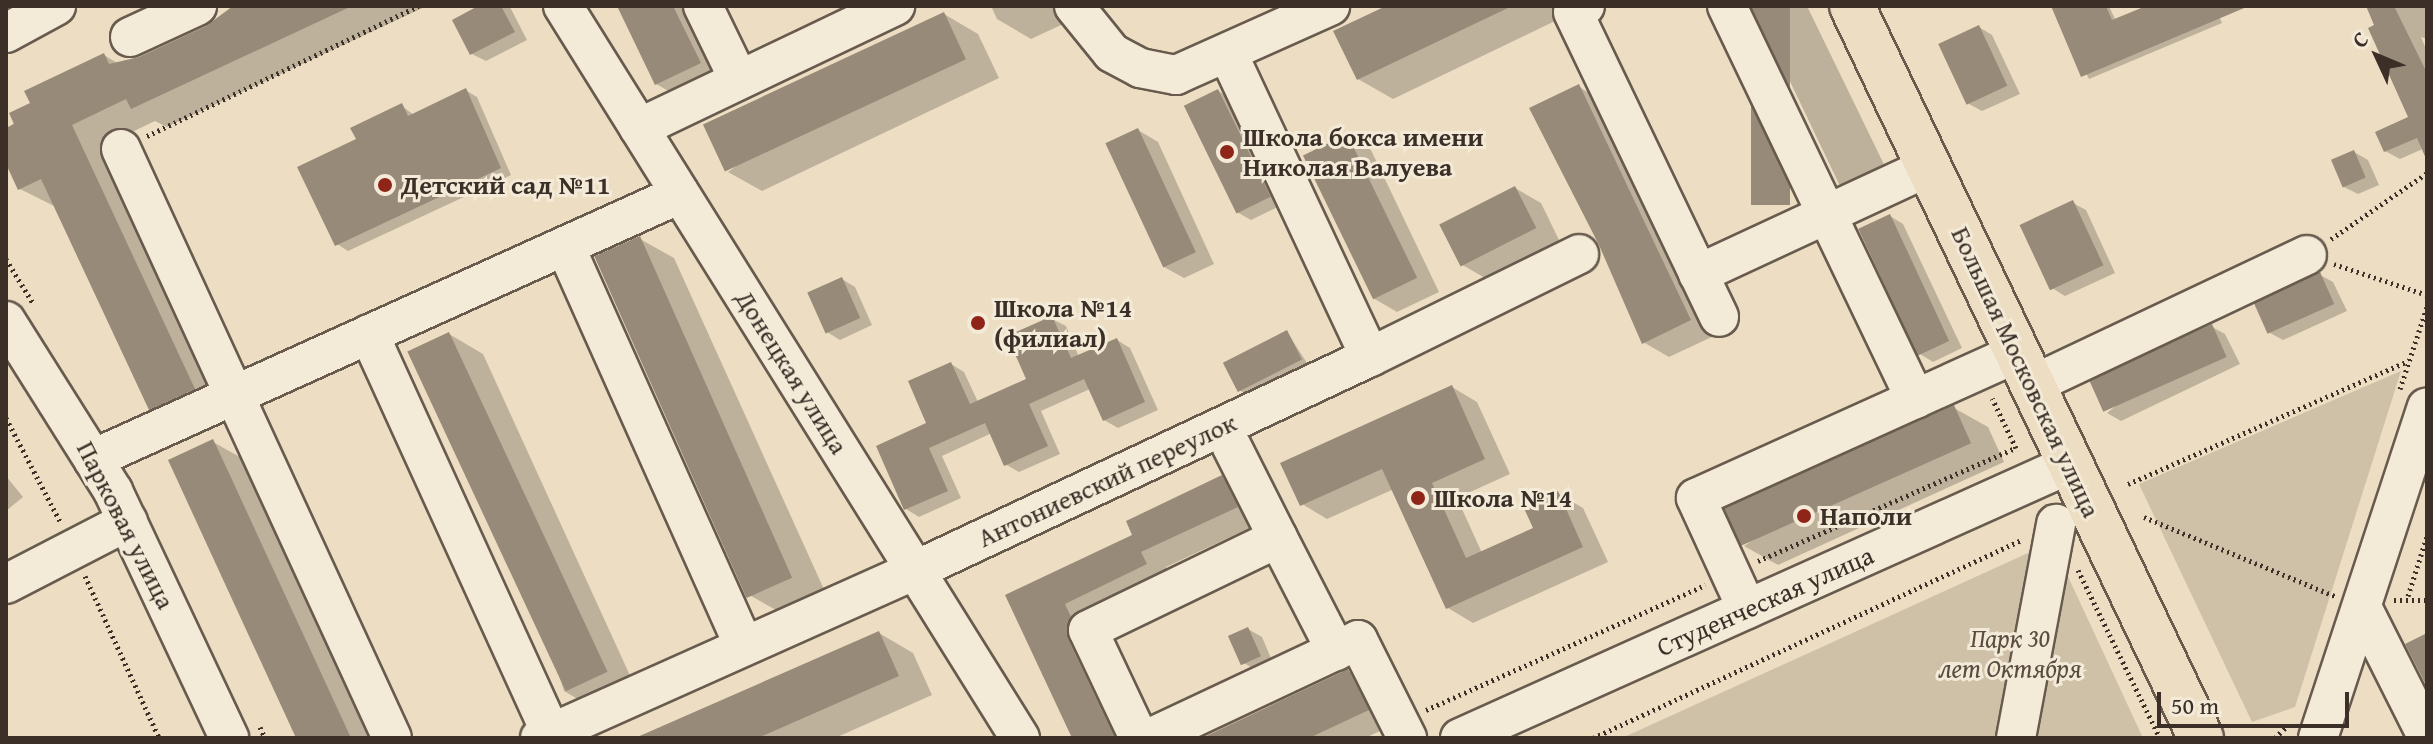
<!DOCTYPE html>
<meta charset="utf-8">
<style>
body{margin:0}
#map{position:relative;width:2433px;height:744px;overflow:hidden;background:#eddec3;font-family:"Gentium Book Plus",serif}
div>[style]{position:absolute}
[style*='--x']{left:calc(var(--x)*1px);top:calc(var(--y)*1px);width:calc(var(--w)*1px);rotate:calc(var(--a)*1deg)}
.green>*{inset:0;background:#cfc0a8}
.shadow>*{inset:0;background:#0003}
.building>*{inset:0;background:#988a78;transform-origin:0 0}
.path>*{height:5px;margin-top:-2.5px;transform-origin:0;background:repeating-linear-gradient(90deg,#3b2f27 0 2px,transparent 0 6px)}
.roads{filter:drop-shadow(2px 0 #685b4e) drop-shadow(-2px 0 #685b4e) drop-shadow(0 2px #685b4e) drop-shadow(0 -2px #685b4e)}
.minor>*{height:38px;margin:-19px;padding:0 19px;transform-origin:19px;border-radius:19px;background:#f3ead8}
.major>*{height:44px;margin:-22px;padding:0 22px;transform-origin:22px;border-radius:22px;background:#eddec3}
.dots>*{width:22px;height:22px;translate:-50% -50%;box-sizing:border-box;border:4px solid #f3ead8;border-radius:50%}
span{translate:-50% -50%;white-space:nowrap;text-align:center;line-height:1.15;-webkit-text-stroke:6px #f3ead8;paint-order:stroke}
.poi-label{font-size:26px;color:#3b2f27;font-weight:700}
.left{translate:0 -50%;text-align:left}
.street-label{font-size:26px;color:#3b2f27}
.park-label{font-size:26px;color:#594c41;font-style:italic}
.frame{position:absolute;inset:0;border:8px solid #3b2f27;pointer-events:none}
.north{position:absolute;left:2337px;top:16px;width:80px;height:80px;-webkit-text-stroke:6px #f3ead8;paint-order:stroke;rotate:314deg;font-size:22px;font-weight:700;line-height:32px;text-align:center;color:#3b2f27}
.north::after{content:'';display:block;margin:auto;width:28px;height:36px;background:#3b2f27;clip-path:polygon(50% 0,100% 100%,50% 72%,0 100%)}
.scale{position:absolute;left:2157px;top:692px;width:192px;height:36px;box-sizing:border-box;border:4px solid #3b2f27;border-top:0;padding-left:10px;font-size:24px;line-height:28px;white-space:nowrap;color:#3b2f27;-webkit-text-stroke:6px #f3ead8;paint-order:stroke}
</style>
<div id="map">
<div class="green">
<div style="clip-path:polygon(2401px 371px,2295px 707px,2252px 722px,2139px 484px)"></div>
<div style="clip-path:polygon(2052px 542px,2143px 738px,1622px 738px)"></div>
</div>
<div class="shadow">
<div style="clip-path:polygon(238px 6px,427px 6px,167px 127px,155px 121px,105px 145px,228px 408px,185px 428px,150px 408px,56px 207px,20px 189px,6px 160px,6px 131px,33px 104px,104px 55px,119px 64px,140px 59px,207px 28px)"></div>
<div style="clip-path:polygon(483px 6px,510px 7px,527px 40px,486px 61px,472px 54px)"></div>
<div style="clip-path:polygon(619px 6px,697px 6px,734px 82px,690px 103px,656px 84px)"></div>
<div style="clip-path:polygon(991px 6px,1067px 6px,1074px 19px,1031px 39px,997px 19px)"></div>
<div style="clip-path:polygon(1391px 6px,1586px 6px,1393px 99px,1358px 79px)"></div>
<div style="clip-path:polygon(1754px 6px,1807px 6px,1894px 185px,1864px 199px,1839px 184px)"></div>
<div style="clip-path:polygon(2052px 6px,2109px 6px,2116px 21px,2151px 6px,2215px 6px,2222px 23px,2089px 79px)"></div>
<div style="clip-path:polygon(2368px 6px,2427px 6px,2427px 39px,2421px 37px,2427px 51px,2427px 147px,2400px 159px,2385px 151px,2410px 118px)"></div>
<div style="clip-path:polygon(944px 14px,978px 34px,999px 78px,762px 191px,728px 172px)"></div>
<div style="clip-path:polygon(1979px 27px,1992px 35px,2020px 94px,1982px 111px,1969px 104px)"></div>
<div style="clip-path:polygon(1579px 87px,1604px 102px,1716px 335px,1669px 357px,1643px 342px)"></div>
<div style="clip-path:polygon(465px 90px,477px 97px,511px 175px,348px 251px,337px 244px,358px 140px,402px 106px,414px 115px)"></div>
<div style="clip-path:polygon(1218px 91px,1232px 99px,1282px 205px,1251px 220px,1237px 212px)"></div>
<div style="clip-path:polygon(1138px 130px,1158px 142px,1214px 264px,1184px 278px,1164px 267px)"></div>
<div style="clip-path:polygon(1347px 136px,1371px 150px,1439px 292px,1397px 312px,1373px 298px)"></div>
<div style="clip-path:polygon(2354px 152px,2368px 160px,2379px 185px,2358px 194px,2344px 187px)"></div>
<div style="clip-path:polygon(1515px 188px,1541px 203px,1560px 242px,1485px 278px,1459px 263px)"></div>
<div style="clip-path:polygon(2073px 203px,2086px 210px,2115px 273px,2065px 296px,2052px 288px)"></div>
<div style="clip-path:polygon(1890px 216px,1903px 224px,1962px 348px,1933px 362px,1920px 354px)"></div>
<div style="clip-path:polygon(640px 239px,674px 258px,827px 596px,785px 615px,751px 596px)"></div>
<div style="clip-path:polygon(2320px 275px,2333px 282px,2347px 311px,2283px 340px,2270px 333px)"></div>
<div style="clip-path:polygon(842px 279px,855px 287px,872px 325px,840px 340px,827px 332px)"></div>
<div style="clip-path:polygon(1052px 319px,1066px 326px,1079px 357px,1117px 340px,1130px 348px,1158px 410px,1118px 428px,1104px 420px,1090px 389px,1041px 411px,1060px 454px,1019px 472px,1005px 464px,992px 433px,942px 456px,961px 498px,919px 517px,906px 509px,951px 364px,964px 372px,978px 402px,1029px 380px)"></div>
<div style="clip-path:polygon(2212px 327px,2225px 334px,2240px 364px,2121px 421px,2107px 413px)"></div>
<div style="clip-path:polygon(1287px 332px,1307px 363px,1244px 393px,1238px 389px)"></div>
<div style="clip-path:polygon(449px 334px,483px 354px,638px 693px,598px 711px,564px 691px)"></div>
<div style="clip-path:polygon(1452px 387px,1477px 402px,1510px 474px,1457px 498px,1482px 553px,1536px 529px,1557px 493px,1583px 508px,1608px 562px,1473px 623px,1448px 608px,1394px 489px,1327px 519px,1302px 504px)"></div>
<div style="clip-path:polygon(1954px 408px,1988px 427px,2004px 462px,1778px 565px,1744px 546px)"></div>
<div style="clip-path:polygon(213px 442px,247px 461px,375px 738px,298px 738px)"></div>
<div style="clip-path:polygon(6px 476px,23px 497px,6px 511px)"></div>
<div style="clip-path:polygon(1222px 478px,1247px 493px,1262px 522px,1166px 567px,1172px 579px,1089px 618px,1132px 738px,1075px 738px,1008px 596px,1135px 536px)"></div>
<div style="clip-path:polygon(1248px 629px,1262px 637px,1273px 663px,1257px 671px,1244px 663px)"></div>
<div style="clip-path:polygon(879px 633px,913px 653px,932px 695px,835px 738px,641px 738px)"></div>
<div style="clip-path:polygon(1348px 671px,1374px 686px,1393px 725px,1365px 738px,1206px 738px)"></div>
</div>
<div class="building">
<div style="clip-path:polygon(233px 6px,352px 6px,131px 109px,126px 99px,72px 125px,195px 389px,149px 410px,41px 179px,18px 190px,6px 164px,6px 128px,14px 124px,9px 113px,30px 103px,24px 91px,104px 53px,109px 64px,139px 57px,206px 26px)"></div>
<div style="clip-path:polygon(478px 6px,501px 6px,515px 32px,470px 55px,452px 20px)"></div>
<div style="clip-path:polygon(617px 6px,673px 6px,701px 63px,655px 85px)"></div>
<div style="clip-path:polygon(1386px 6px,1512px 6px,1357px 80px,1333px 31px)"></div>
<div style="left:1751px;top:6px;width:39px;height:199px"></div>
<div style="clip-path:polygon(2051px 6px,2106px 6px,2112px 20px,2146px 6px,2249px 6px,2081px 77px)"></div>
<div style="clip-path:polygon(2366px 6px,2394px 6px,2427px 73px,2427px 161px,2417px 138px,2384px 152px,2375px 132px,2408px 117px,2368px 28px,2374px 25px)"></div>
<div style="left:944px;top:12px;width:52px;height:266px;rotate:65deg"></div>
<div style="left:1979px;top:25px;width:67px;height:45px;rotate:65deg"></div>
<div style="clip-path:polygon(1579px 84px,1691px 320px,1642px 344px,1599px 245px,1529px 108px)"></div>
<div style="clip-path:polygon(466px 88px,501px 168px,335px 246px,297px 167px,356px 139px,350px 128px,402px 103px,408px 116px)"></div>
<div style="left:1218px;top:89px;width:120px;height:38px;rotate:64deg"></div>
<div style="left:1138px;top:128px;width:137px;height:36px;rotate:65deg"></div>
<div style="left:1347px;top:134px;width:160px;height:49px;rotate:64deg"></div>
<div style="left:2354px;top:150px;width:30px;height:25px;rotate:67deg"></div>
<div style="left:1515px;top:186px;width:47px;height:85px;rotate:63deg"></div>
<div style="left:2073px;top:200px;width:72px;height:59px;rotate:65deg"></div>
<div style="left:1890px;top:214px;width:140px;height:35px;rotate:65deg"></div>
<div style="left:640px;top:236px;width:374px;height:50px;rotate:66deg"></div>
<div style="left:2320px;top:272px;width:35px;height:73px;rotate:66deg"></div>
<div style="left:842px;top:277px;width:45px;height:38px;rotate:66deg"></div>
<div style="clip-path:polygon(1052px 316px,1071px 358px,1117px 338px,1145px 402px,1103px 421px,1084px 379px,1029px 404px,1048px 446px,1004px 466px,985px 423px,929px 448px,948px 491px,904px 510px,876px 446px,926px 423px,908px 381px,951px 362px,970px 404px,1026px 379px,1007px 336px)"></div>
<div style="left:2212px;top:324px;width:36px;height:135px;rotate:66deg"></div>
<div style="left:1287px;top:330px;width:33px;height:72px;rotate:63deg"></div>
<div style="left:449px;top:332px;width:375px;height:46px;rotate:65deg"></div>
<div style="clip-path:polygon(1452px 385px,1485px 459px,1432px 483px,1466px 558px,1533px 528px,1523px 506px,1558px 491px,1583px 547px,1446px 609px,1382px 469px,1300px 506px,1280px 463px)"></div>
<div style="left:1954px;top:405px;width:42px;height:252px;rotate:66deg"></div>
<div style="clip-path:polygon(213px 439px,228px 471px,351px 738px,296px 738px,168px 460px)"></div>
<div style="clip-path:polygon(1222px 475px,1238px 507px,1141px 552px,1147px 564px,1065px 604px,1071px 617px,1068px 639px,1115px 738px,1072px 738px,1005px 595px,1132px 535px,1126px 521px)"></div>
<div style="left:1248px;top:627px;width:32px;height:22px;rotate:66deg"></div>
<div style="clip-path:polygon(879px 631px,899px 676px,758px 738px,635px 738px)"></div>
<div style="clip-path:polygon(2427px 633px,2427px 687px,2405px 644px)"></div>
<div style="clip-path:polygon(1348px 669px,1369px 710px,1309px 738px,1202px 738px)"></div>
</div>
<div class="path">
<div style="--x:147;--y:136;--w:301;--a:-25.6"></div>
<div style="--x:2331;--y:239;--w:116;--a:-34.5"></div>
<div style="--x:6;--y:259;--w:52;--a:58.5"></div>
<div style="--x:2334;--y:264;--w:98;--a:18.4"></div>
<div style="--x:2400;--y:389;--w:86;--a:-71.8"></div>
<div style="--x:6;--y:418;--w:119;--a:62.4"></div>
<div style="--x:2128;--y:484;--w:306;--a:-23.7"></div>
<div style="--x:2144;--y:517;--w:207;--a:22.5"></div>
<div style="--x:1758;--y:561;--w:282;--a:-23.7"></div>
<div style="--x:2016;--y:448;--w:55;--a:-115.6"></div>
<div style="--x:2078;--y:570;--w:187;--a:64"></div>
<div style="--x:85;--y:576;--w:178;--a:65.4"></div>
<div style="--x:2408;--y:596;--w:63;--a:-72.4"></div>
<div style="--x:2394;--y:600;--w:33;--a:0"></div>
<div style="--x:1426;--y:710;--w:306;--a:-24.1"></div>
<div style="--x:260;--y:727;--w:12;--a:66"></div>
<div style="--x:1593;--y:738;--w:472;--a:-24.8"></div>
<div style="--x:2275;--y:738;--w:18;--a:-45"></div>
</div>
<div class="roads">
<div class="minor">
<div style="--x:563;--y:6;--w:863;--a:58.02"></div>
<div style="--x:703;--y:6;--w:82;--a:64.1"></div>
<div style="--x:1074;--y:6;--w:60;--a:51"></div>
<div style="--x:1112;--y:53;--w:32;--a:28"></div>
<div style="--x:1140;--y:68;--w:37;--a:11"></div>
<div style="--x:1176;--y:75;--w:169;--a:-24.1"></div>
<div style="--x:1585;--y:6;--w:13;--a:153"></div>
<div style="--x:1573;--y:12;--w:338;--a:64.4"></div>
<div style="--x:1727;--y:6;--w:436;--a:64.4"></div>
<div style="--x:6;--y:33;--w:57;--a:-28.4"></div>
<div style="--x:130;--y:37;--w:74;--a:-24.8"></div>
<div style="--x:639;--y:128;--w:284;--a:-25.5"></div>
<div style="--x:121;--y:149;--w:648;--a:65.29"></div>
<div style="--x:565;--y:246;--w:438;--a:65.9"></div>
<div style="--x:1698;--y:274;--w:255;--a:-24.9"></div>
<div style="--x:6;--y:321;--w:201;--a:57.8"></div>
<div style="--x:113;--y:491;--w:273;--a:64.8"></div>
<div style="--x:369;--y:334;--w:439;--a:65.5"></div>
<div style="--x:1370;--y:357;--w:233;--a:-26.2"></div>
<div style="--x:2032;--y:385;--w:304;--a:-25.3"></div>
<div style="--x:93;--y:459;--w:644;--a:-24.3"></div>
<div style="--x:1278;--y:538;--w:127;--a:62.8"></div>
<div style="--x:6;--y:584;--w:137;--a:-27.3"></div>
<div style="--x:2362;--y:607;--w:144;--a:63.3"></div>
<div style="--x:1747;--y:609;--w:122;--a:-114.7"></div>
<div style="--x:1696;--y:498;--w:352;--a:-24.3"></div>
<div style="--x:540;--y:738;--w:412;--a:-24.1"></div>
<div style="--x:916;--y:570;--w:501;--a:-25.13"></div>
<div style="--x:1370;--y:357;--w:332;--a:-115.1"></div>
<div style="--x:1139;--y:738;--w:119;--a:-115.3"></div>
<div style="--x:1088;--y:630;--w:211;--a:-25.8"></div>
<div style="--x:1278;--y:538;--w:104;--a:-116.8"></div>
<div style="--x:1150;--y:738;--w:230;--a:-25.2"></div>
<div style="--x:1358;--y:640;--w:110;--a:63.4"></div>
<div style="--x:1460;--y:738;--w:669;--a:-24.19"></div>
<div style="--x:2016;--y:738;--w:218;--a:-79.4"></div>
<div style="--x:2318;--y:738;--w:348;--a:-71.8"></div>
</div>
<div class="major">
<div style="--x:1852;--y:6;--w:811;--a:64.51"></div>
</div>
</div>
<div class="dots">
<div style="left:1227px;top:152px;background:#8f2418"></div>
<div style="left:385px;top:185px;background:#8f2418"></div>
<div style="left:978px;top:323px;background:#8f2418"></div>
<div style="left:1418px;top:498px;background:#8f2418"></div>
<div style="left:1804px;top:516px;background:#8f2418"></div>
</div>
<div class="poi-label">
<span class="left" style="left:1243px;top:152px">Школа бокса имени<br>Николая Валуева</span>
<span class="left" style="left:401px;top:185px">Детский сад №11</span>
<span class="left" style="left:994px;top:323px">Школа №14<br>(филиал)</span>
<span class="left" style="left:1434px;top:498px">Школа №14</span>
<span class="left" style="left:1820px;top:516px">Наполи</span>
</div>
<div class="street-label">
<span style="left:792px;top:372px;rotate:58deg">Донецкая улица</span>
<span style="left:2026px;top:372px;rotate:65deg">Большая Московская улица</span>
<span style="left:1107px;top:480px;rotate:-25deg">Антониевский переулок</span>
<span style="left:126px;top:525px;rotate:63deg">Парковая улица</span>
<span style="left:1765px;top:601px;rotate:-24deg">Студенческая улица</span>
</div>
<div class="park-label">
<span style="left:2010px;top:653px">Парк 30<br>лет Октября</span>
</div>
<div class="frame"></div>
<div class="north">С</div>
<div class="scale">50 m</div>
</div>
